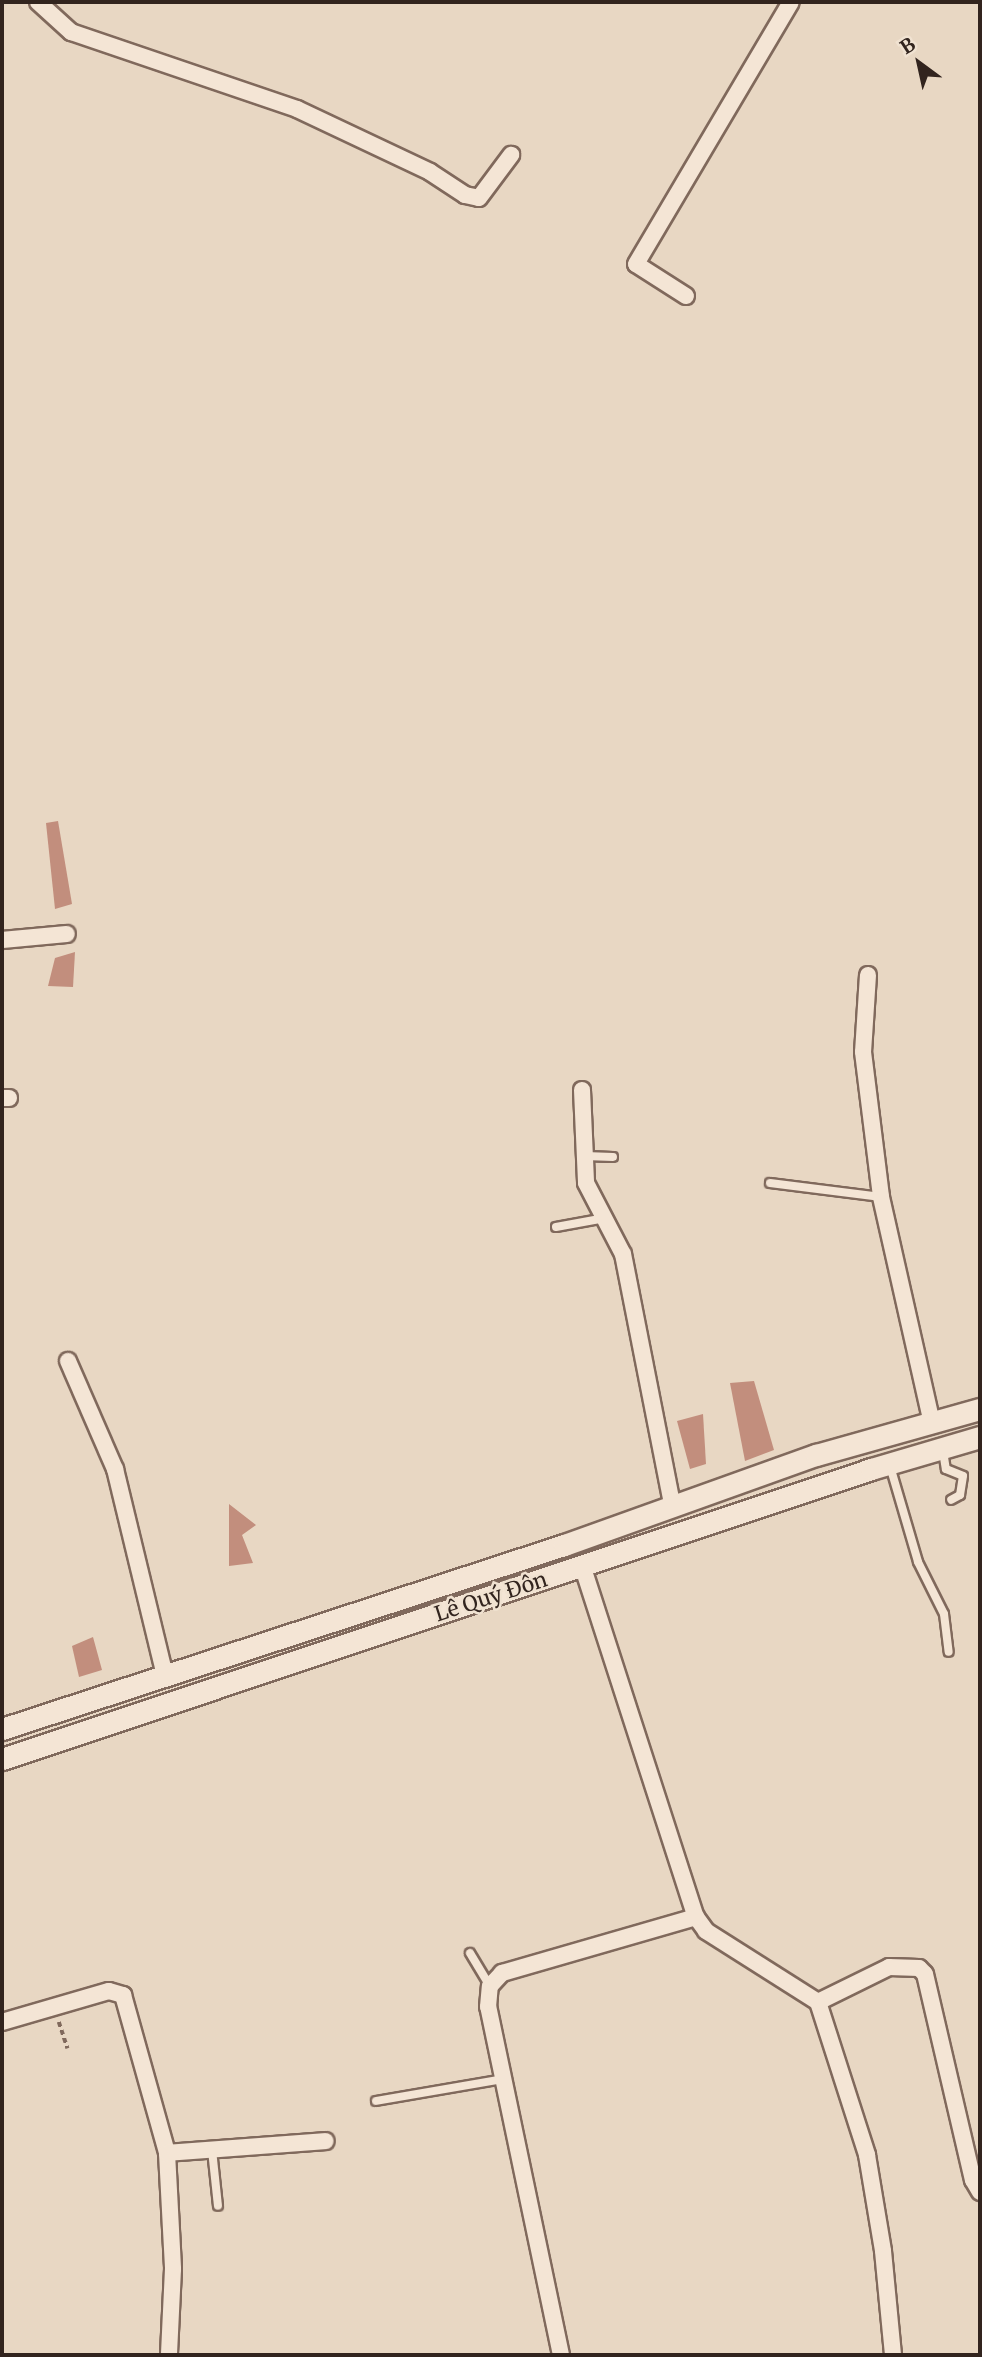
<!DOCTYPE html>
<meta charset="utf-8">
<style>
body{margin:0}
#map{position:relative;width:982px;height:2357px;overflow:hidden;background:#e8d7c3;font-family:Merriweather,serif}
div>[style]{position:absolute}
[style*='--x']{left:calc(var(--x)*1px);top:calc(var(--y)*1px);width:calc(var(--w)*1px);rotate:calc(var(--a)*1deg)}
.building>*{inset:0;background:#c28e7d}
.path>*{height:3.5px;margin-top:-1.75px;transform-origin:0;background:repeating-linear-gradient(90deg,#80695c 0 5px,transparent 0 8.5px)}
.roads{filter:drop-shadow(2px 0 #80695c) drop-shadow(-2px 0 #80695c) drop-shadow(0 2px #80695c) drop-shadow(0 -2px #80695c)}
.lane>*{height:8px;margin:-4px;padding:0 4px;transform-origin:4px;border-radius:4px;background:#f4e5d5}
.street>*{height:16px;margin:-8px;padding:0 8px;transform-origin:8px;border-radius:8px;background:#f4e5d5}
.secondary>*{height:21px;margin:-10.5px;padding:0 10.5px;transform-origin:10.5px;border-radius:10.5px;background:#f4e5d5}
span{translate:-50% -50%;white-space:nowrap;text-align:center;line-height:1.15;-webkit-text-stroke:5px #f0e2d1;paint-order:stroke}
.street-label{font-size:21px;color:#32241e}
.frame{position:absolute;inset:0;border:4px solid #32241e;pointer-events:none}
.north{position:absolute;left:884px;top:28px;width:70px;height:70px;-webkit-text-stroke:5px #f0e2d1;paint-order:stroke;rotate:327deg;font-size:19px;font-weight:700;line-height:28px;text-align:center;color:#32241e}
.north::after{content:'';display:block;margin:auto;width:24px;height:32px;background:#32241e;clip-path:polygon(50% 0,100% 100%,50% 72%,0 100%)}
</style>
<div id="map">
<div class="building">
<div style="clip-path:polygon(58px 821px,72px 904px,55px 909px,46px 823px)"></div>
<div style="clip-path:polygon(75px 952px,73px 987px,48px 986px,55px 958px)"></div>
<div style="clip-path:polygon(754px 1381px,774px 1450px,745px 1461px,730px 1383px)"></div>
<div style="clip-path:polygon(703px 1414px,706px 1464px,690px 1469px,677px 1421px)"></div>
<div style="clip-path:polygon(229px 1504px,256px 1525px,242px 1535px,253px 1563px,229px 1566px)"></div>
<div style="clip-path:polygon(93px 1637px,102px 1670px,79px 1677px,72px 1646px)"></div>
</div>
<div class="path">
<div style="--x:59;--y:2022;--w:28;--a:72"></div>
</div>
<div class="roads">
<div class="lane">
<div style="--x:585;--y:1156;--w:28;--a:2"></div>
<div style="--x:770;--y:1183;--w:112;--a:7.2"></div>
<div style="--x:556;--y:1227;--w:50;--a:-10.4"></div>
<div style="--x:943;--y:1451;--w:18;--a:81"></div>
<div style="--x:946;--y:1469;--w:18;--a:22"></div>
<div style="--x:963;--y:1476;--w:19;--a:99"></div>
<div style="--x:960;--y:1495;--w:10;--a:151"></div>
<div style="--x:890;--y:1466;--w:100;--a:73.7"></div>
<div style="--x:918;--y:1562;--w:58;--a:63.4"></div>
<div style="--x:944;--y:1614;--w:38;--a:83"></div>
<div style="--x:470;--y:1953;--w:39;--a:59"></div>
<div style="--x:376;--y:2101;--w:129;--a:-9.8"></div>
<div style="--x:212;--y:2150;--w:56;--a:83.9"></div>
</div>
<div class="street">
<div style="--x:38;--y:2;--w:45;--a:42.3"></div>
<div style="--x:71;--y:32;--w:239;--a:18.8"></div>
<div style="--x:297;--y:109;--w:147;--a:25.3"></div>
<div style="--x:430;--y:172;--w:42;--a:33.3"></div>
<div style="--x:465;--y:195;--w:14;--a:12"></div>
<div style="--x:479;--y:198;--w:54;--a:-53.3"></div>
<div style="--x:686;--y:296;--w:59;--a:-147.4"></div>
<div style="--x:636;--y:264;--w:304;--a:-59.4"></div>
<div style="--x:2;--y:940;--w:65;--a:-5.3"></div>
<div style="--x:868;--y:975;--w:77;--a:93.7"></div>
<div style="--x:863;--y:1052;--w:146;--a:82.9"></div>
<div style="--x:881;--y:1197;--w:232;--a:77.3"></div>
<div style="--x:582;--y:1090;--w:93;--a:87.5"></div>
<div style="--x:586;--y:1183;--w:80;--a:62.5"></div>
<div style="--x:623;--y:1254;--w:255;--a:78.9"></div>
<div style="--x:2;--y:1098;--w:7;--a:0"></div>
<div style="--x:68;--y:1361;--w:118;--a:66.5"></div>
<div style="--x:115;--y:1469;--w:212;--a:76.4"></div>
<div style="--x:583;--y:1568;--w:367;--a:72.1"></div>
<div style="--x:696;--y:1917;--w:17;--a:54"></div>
<div style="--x:706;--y:1931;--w:133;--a:32.4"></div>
<div style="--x:818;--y:2002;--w:161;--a:72.2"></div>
<div style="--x:867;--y:2155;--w:97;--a:80.5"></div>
<div style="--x:883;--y:2251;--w:104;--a:84.5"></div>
<div style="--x:818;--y:2002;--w:79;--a:-26.2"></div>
<div style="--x:889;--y:1967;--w:30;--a:2"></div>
<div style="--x:919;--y:1968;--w:8;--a:45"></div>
<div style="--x:925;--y:1974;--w:212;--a:76.9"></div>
<div style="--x:973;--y:2180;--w:14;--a:60"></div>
<div style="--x:2;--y:2022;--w:111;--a:-16.2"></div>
<div style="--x:109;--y:1991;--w:15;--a:16"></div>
<div style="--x:123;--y:1995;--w:164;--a:74.4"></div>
<div style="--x:167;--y:2153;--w:116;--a:87"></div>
<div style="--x:173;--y:2269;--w:86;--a:92.7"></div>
<div style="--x:167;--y:2153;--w:159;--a:-4.3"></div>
<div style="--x:561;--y:2355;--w:356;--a:-101.8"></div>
<div style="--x:488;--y:2007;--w:21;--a:-85"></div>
<div style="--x:490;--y:1986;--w:18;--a:-47"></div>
<div style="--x:502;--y:1973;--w:202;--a:-16.1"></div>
</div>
<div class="secondary">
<div style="--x:2;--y:1729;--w:591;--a:-18.13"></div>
<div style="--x:564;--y:1545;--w:268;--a:-19.7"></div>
<div style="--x:816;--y:1455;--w:170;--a:-15.7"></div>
<div style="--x:2;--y:1759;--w:916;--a:-18.45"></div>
<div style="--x:871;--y:1469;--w:114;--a:-16.4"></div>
</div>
</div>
<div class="street-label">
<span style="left:491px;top:1597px;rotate:-18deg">Lê Quý Đôn</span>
</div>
<div class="frame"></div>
<div class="north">B</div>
</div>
